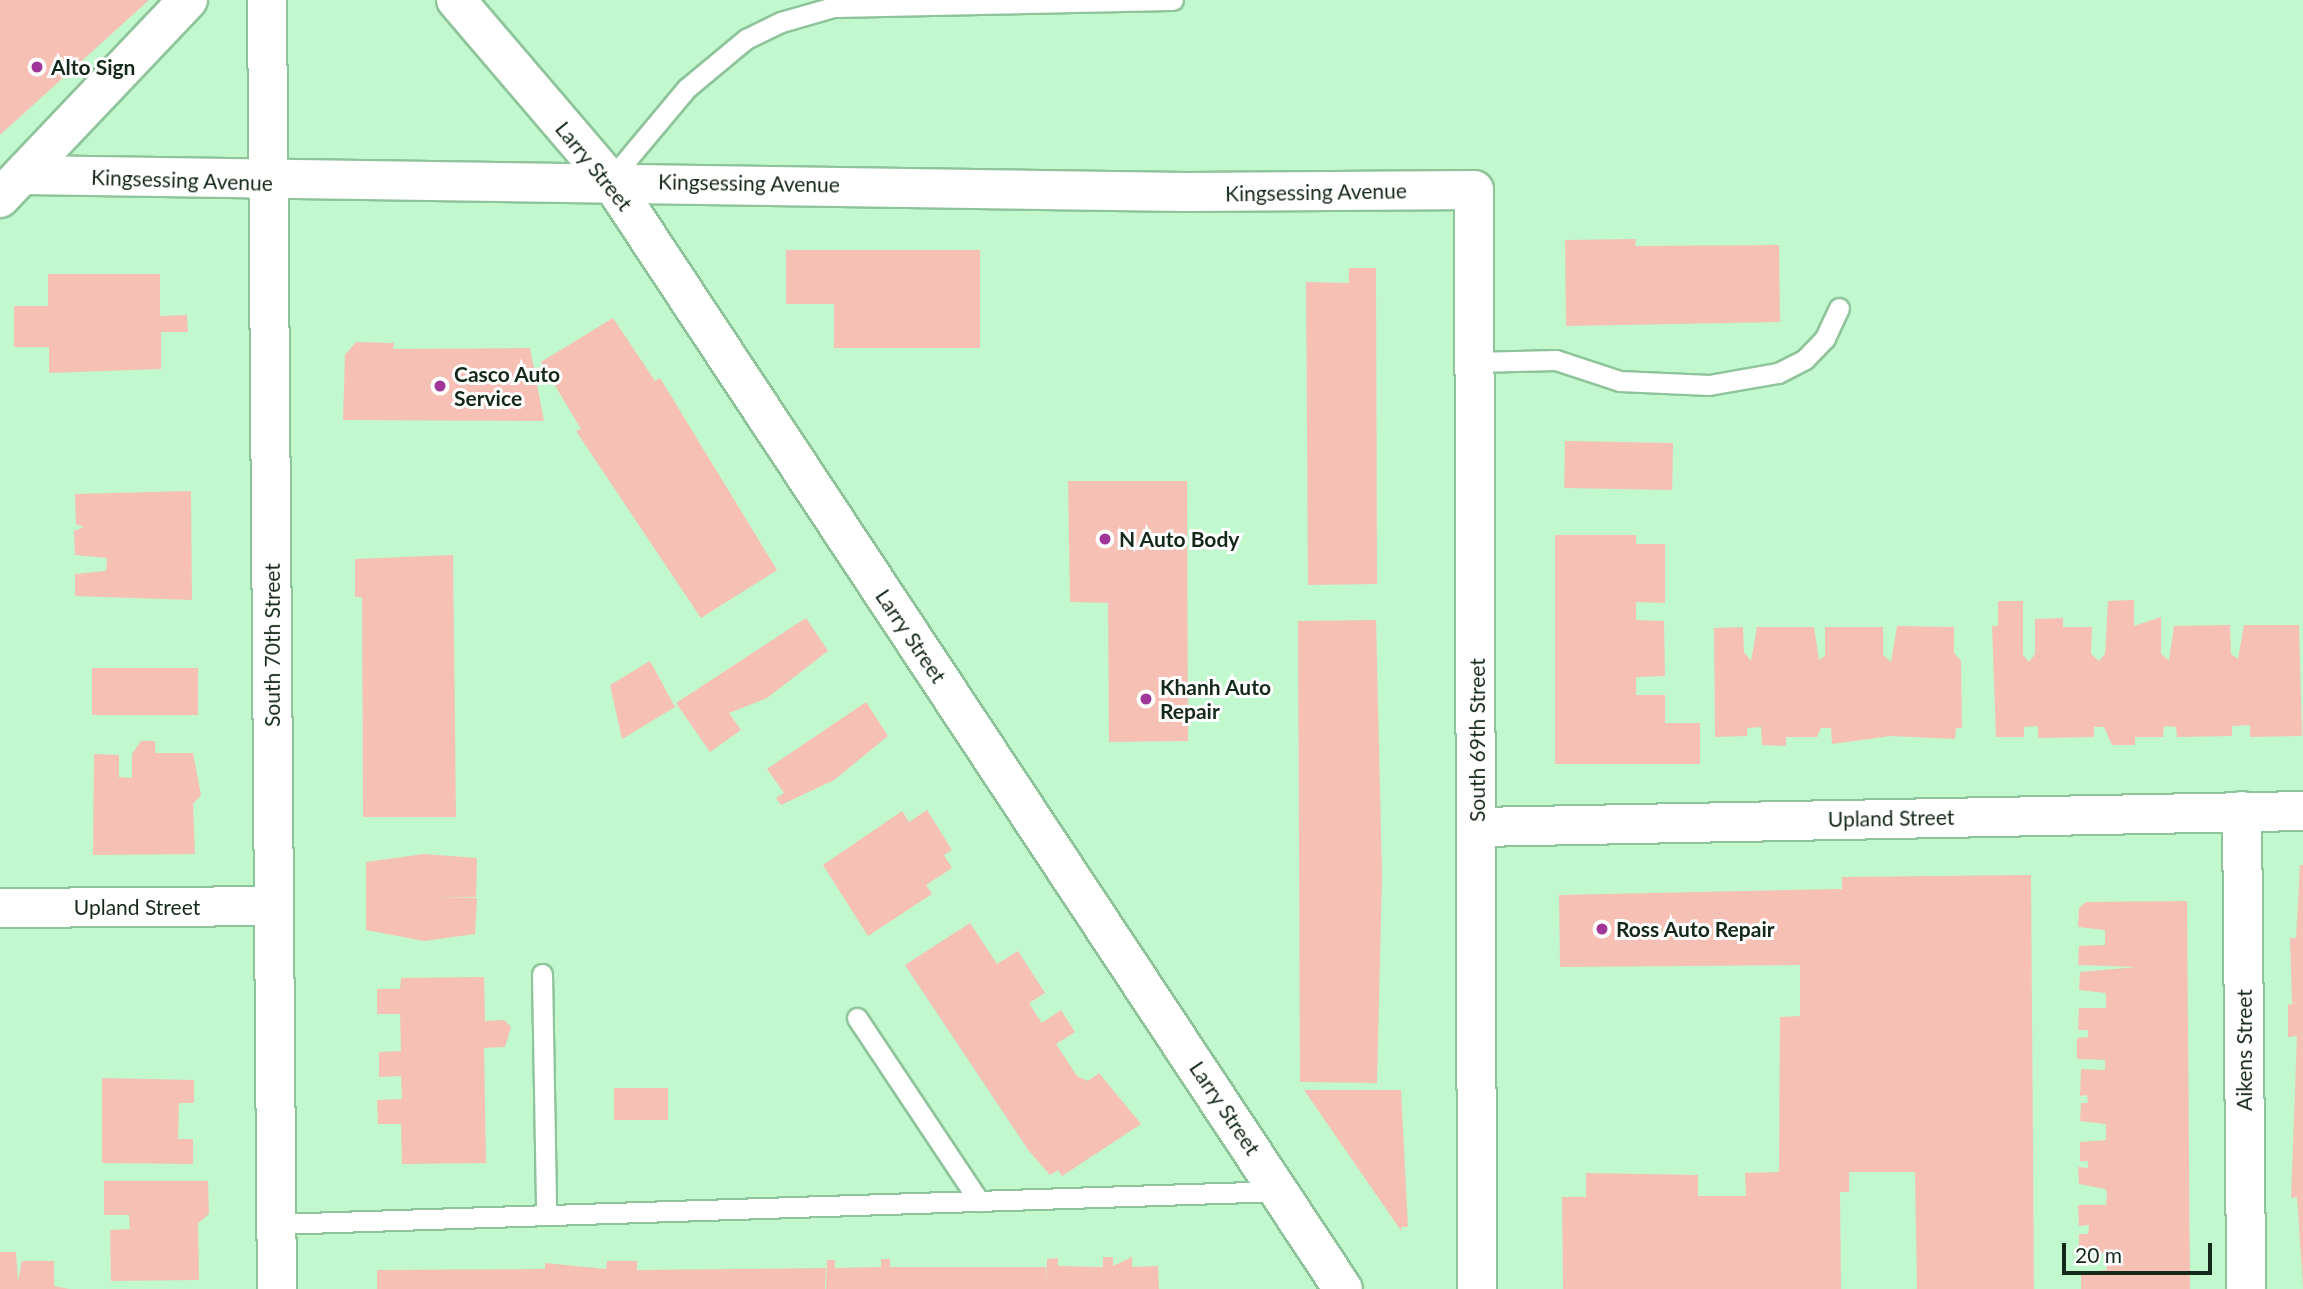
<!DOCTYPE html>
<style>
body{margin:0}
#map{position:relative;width:2303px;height:1289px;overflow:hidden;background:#c1f8cd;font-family:Lato,sans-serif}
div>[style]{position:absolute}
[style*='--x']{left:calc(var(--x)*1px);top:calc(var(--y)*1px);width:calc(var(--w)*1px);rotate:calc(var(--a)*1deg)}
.building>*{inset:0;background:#f6c0b5;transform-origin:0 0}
.roads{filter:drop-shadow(2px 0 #8fc49b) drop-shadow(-2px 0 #8fc49b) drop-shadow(0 2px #8fc49b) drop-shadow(0 -2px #8fc49b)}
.service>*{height:19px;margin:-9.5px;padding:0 9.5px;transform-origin:9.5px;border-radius:9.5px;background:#fff}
.minor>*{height:38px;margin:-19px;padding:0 19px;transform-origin:19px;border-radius:19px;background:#fff}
.tertiary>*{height:38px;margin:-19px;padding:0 19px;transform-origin:19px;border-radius:19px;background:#fff}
.dots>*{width:19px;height:19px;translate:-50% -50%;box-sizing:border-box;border:4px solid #fff;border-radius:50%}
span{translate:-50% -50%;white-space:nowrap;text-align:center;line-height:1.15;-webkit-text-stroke:6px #fff;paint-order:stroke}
.poi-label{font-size:21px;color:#142919;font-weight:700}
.left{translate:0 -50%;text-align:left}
.street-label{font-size:21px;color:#142919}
.scale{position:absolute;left:2062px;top:1243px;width:150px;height:32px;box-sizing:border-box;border:4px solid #142919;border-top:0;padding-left:9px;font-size:21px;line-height:24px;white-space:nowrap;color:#142919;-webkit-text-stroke:5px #fff;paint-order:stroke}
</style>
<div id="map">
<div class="building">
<div style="clip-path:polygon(0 0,149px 0,0 135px)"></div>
<div style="clip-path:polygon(1636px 239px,1635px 246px,1779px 245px,1780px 322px,1566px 326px,1565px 240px)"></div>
<div style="clip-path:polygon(786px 250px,980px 250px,980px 348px,834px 348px,834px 304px,786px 304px)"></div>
<div style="clip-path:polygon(1349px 268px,1376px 268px,1377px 584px,1308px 585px,1306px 282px,1349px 283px)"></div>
<div style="clip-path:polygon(48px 274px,160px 274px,160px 316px,187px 315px,188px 332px,161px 332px,161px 369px,49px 373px,49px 347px,14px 347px,14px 306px,48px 306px)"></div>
<div style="clip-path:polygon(613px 318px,655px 381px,660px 378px,777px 570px,701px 618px,576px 431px,581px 429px,541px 362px)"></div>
<div style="clip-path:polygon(356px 342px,394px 343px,393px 349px,530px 348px,544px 421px,343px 420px,345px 355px)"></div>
<div style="left:1565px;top:441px;width:108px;height:47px;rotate:1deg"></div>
<div style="clip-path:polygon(1068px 481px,1187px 481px,1188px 741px,1109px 742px,1108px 603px,1070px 602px)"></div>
<div style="clip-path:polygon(191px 491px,192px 600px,75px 596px,75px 574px,106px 571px,107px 558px,75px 555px,74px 531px,84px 527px,76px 524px,75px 494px)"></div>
<div style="clip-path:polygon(1555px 535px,1636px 535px,1636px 544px,1665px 544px,1665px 603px,1636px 602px,1636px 620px,1664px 621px,1665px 676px,1636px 677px,1636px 695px,1665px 695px,1665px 723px,1700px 723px,1700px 764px,1555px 764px)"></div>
<div style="clip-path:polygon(453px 555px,456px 817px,363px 817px,362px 597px,355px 597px,355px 559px)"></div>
<div style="clip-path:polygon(2134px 600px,2134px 626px,2161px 617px,2161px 654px,2169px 661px,2174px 626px,2230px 625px,2231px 654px,2238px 659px,2244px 625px,2299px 625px,2302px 736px,2250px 737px,2250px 725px,2232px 726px,2232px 736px,2177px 737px,2176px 727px,2164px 726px,2163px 737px,2135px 737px,2135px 745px,2112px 745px,2104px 727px,2094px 727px,2094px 737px,2038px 738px,2038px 726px,2024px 727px,2024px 737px,1996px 737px,1992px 626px,1998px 626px,1998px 601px,2023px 601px,2023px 655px,2029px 662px,2035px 654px,2035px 619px,2063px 618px,2063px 627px,2092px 627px,2091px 654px,2099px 661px,2105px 654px,2108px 601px)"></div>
<div style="clip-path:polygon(806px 618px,828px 651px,767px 698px,729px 713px,741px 730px,710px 752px,676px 703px)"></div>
<div style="clip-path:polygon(1376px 620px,1382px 876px,1377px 1083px,1300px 1082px,1298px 621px)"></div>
<div style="clip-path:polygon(1897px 626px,1954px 627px,1954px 653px,1961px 661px,1962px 728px,1956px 728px,1955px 739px,1891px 736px,1832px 744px,1831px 728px,1821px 728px,1817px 737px,1786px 737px,1786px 746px,1762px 745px,1761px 727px,1747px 728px,1747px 736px,1715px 737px,1714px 628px,1743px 627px,1744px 652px,1751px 661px,1757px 627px,1814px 627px,1819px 660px,1825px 656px,1825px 627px,1883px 627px,1883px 655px,1891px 662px)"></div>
<div style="clip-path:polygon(650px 661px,675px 707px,622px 739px,610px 685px)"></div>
<div style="left:92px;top:668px;width:106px;height:47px"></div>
<div style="clip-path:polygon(866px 702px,888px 736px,834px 780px,781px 805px,776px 798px,784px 793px,767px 769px)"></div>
<div style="clip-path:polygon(141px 741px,155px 741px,155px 753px,193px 753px,201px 795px,193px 804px,195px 854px,93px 855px,94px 754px,119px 755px,119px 777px,132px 778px,132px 754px)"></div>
<div style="clip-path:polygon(927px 810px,952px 850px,944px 855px,952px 868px,926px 885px,932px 894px,868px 936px,823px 865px,902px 811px,909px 822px)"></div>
<div style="clip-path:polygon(424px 854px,477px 858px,476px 897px,436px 897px,477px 898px,475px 934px,424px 941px,366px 930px,366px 862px)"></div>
<div style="clip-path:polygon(2300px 865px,2303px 865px,2303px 1289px,2297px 1197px,2291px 1198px,2297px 1036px,2288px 1037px,2288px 1005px,2297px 1002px,2292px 1003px,2290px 938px,2296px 938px)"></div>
<div style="clip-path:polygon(2031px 875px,2034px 1289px,1917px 1289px,1915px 1172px,1849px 1172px,1849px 1192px,1840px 1192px,1841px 1289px,1563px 1289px,1562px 1197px,1586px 1197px,1586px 1173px,1698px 1175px,1698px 1196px,1746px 1196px,1745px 1173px,1779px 1172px,1780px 1017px,1800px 1016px,1800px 965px,1560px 967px,1559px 895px,1842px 889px,1842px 877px)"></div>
<div style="clip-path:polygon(2187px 901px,2190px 1289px,2081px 1289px,2081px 1273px,2107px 1270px,2107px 1253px,2079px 1251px,2079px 1234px,2088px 1234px,2089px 1225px,2079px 1226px,2078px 1205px,2106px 1205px,2107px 1195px,2106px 1189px,2079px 1184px,2078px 1167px,2088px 1168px,2088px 1161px,2080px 1161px,2080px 1142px,2106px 1140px,2106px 1124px,2080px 1121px,2081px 1103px,2088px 1103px,2087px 1095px,2080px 1096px,2081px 1069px,2105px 1070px,2105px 1060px,2077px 1059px,2077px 1038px,2088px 1037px,2088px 1030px,2078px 1030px,2079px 1008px,2106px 1008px,2106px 993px,2079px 990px,2080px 972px,2137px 967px,2078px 965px,2079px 946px,2105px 945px,2105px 930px,2078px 927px,2079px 908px,2086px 902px)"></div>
<div style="clip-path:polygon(970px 923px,997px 964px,1018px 951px,1045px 993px,1029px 1003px,1035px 1013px,1042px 1023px,1061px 1010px,1075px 1032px,1056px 1044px,1077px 1076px,1088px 1081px,1099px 1073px,1141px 1124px,1062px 1176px,1058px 1170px,1050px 1175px,1029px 1151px,905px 965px)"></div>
<div style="clip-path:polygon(484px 977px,485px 1021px,504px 1020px,511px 1027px,505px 1047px,484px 1048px,486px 1163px,402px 1164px,401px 1124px,378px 1124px,377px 1100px,402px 1099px,401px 1076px,379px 1077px,379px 1052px,401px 1051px,400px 1014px,377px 1014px,377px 989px,400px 989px,401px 978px)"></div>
<div style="clip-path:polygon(102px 1078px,194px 1080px,194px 1103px,179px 1103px,178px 1139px,193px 1139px,193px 1164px,102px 1163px)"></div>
<div style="left:668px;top:1088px;width:32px;height:54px;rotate:90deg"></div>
<div style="clip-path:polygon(1304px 1090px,1401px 1090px,1408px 1227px,1401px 1227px,1402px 1232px)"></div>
<div style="clip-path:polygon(104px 1181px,208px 1181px,209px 1214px,198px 1223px,199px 1280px,111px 1281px,110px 1230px,130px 1229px,129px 1215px,104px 1215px)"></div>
<div style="clip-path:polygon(0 1252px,16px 1252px,18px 1281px,22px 1261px,54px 1261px,54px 1286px,70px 1289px,0 1289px)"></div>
<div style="clip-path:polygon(1103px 1257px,1113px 1257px,1113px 1266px,1132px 1257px,1132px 1267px,1158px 1266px,1159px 1289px,826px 1289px,827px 1260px,835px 1260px,835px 1268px,881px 1267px,881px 1259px,890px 1259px,890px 1267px,1046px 1267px,1046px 1284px,1047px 1259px,1058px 1258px,1058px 1266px,1103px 1267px)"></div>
<div style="clip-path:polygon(607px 1261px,637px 1261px,637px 1270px,826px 1268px,825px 1289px,377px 1289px,377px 1270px,545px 1269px,545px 1263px,606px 1269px)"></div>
</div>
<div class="roads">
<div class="service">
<div style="--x:610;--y:180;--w:120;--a:-50.1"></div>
<div style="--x:687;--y:88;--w:77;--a:-39.7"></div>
<div style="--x:746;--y:39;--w:39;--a:-26"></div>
<div style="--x:781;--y:22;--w:54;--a:-16.1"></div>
<div style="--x:833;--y:7;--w:340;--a:-1.2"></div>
<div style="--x:1475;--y:362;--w:81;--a:-1.4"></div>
<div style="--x:1556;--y:360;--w:67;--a:18.2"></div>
<div style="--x:1620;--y:381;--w:89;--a:2.6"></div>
<div style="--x:1709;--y:385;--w:70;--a:-9.9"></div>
<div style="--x:1778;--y:373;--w:30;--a:-27"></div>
<div style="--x:1805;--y:359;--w:29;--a:-46"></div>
<div style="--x:1825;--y:338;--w:33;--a:-65"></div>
<div style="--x:542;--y:974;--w:241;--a:89"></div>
<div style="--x:857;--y:1018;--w:220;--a:56.3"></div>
<div style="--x:276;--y:1224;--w:1004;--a:-1.88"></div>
</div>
<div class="minor">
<div style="--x:456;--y:0;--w:237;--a:49.5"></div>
<div style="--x:610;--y:180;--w:1329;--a:56.54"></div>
<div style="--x:24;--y:175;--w:1162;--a:0.84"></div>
<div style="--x:1186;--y:192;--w:288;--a:-0.4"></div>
<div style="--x:1474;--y:190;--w:1099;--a:89.84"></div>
<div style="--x:0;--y:198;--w:273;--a:-46.5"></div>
<div style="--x:2242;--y:811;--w:478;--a:89.5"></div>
<div style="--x:1478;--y:827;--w:825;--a:-1.11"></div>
<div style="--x:0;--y:908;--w:274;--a:-0.4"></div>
</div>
<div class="tertiary">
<div style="--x:267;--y:0;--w:1289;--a:89.56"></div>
</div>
</div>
<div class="dots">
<div style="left:37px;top:67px;background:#a03798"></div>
<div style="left:440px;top:386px;background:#a03798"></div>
<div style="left:1105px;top:539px;background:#a03798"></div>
<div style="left:1146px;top:699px;background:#a03798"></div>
<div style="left:1602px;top:929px;background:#a03798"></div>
</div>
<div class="poi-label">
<span class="left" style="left:51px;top:67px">Alto Sign</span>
<span class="left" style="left:454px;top:386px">Casco Auto<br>Service</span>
<span class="left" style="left:1119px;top:539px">N Auto Body</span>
<span class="left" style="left:1160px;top:699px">Khanh Auto<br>Repair</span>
<span class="left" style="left:1616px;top:929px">Ross Auto Repair</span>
</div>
<div class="street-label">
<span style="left:594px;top:166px;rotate:51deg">Larry Street</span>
<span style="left:182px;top:180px;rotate:2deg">Kingsessing Avenue</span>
<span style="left:749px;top:183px;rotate:1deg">Kingsessing Avenue</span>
<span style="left:1316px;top:192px;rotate:-1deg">Kingsessing Avenue</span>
<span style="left:911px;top:636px;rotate:56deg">Larry Street</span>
<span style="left:272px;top:645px;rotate:-90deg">South 70th Street</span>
<span style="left:1477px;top:740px;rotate:-90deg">South 69th Street</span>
<span style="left:1891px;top:818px;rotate:-1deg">Upland Street</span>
<span style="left:137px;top:907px">Upland Street</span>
<span style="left:2244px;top:1050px;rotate:-90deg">Aikens Street</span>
<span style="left:1225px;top:1108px;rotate:56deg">Larry Street</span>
</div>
<div class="scale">20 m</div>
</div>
